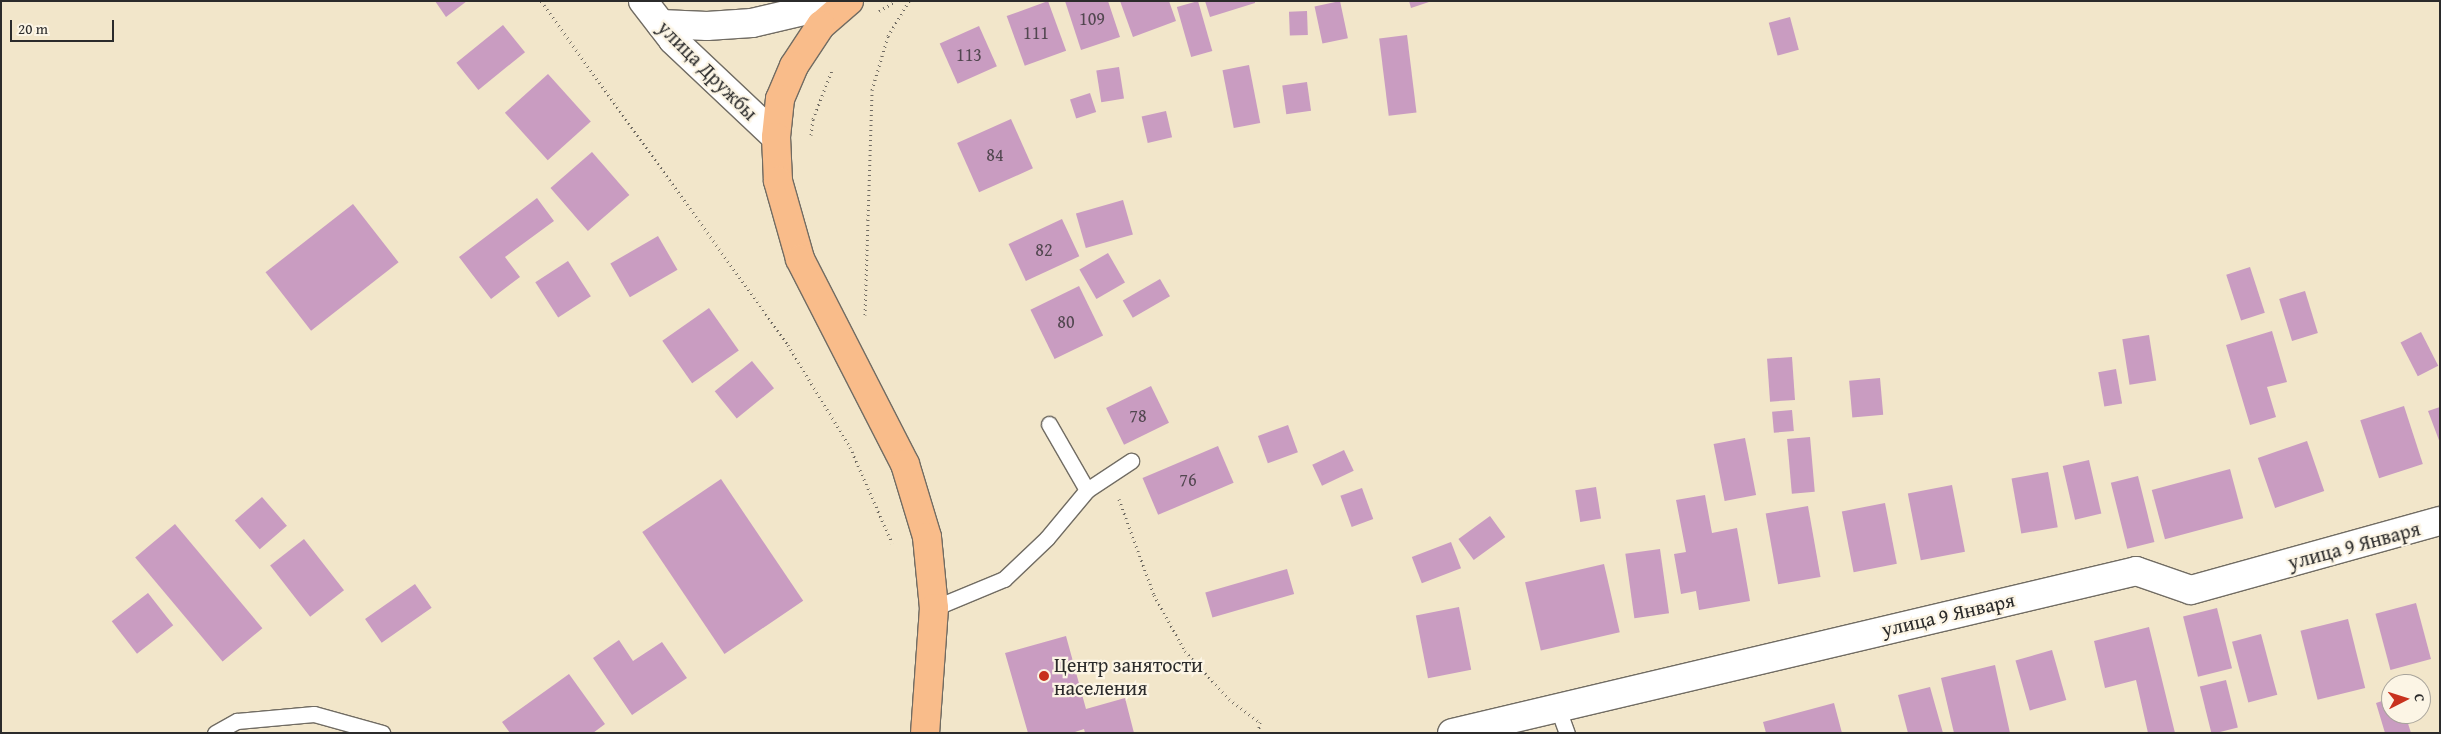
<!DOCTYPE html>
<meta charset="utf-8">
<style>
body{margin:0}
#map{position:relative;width:2441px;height:734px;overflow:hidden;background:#f2e6ca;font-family:"Gentium Book Plus",serif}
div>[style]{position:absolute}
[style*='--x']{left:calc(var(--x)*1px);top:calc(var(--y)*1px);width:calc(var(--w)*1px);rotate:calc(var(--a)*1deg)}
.building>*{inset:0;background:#c99cc1;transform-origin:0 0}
.path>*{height:3px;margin-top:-1.5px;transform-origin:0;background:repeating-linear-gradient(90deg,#716c63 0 1px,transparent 0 5px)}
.roads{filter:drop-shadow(1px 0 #716c63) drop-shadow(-1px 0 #716c63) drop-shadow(0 1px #716c63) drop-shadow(0 -1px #716c63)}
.lane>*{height:15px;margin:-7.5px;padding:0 7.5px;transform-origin:7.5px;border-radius:7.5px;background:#fff}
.street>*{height:28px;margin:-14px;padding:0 14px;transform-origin:14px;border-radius:14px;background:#fff}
.primary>*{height:28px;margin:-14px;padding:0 14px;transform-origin:14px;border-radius:14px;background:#f9bc8a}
.dots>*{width:14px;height:14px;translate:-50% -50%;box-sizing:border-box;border:2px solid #fcf5e5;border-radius:50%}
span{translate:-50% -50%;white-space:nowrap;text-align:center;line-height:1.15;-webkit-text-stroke:4.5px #fcf5e5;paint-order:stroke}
.number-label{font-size:18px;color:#524750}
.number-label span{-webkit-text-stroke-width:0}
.street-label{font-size:20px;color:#2b2b2b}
.poi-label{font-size:20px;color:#2b2b2b}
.left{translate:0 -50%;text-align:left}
.frame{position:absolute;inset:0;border:2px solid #2b2b2b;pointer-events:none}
.north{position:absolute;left:2381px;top:674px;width:50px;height:50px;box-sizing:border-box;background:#fcf5e5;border:1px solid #a8a49b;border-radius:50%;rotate:85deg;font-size:14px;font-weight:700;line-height:20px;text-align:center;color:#2b2b2b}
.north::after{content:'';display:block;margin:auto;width:18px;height:22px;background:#c8321e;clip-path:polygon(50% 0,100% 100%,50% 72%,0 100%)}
.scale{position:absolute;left:10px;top:20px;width:104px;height:22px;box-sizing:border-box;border:2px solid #2b2b2b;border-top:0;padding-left:6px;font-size:15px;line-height:18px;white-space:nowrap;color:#2b2b2b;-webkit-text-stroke:4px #fcf5e5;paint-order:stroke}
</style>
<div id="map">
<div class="building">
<div style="clip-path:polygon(435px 1px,467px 1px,446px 17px)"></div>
<div style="left:1048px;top:1px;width:53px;height:44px;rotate:70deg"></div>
<div style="clip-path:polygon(1065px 1px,1108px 1px,1120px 37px,1081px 50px)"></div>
<div style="clip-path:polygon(1120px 1px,1169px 1px,1176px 21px,1133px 37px)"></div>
<div style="left:1198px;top:1px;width:52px;height:22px;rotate:74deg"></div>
<div style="clip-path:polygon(1205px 1px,1255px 1px,1255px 3px,1210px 17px)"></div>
<div style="left:1340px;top:1px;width:38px;height:26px;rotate:78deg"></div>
<div style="clip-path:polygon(1409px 1px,1429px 1px,1429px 2px,1411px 8px)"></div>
<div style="left:1307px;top:11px;width:24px;height:18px;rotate:88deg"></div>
<div style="left:1790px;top:17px;width:34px;height:22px;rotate:75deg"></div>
<div style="left:503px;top:25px;width:35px;height:60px;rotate:51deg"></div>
<div style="left:979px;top:26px;width:44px;height:43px;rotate:66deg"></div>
<div style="left:1407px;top:35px;width:78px;height:28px;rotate:83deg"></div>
<div style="left:1249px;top:65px;width:59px;height:27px;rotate:79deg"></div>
<div style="left:1119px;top:67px;width:32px;height:23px;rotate:81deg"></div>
<div style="left:548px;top:74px;width:64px;height:58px;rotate:48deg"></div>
<div style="left:1307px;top:82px;width:29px;height:25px;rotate:82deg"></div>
<div style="left:1090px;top:93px;width:20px;height:21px;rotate:72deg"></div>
<div style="left:1166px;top:111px;width:27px;height:25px;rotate:77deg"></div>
<div style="left:1011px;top:119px;width:54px;height:59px;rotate:66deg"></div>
<div style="left:592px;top:152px;width:57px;height:55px;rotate:49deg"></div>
<div style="clip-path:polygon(537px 198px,554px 221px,505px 257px,520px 277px,491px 299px,459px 257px)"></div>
<div style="left:1123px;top:200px;width:36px;height:49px;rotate:74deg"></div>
<div style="left:353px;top:204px;width:74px;height:111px;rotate:52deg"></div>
<div style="left:1062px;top:219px;width:41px;height:59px;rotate:65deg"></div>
<div style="left:658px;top:236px;width:39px;height:55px;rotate:60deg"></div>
<div style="left:1108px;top:253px;width:34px;height:33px;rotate:60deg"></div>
<div style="left:568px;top:261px;width:42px;height:39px;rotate:57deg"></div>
<div style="left:2250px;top:267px;width:48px;height:25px;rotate:72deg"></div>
<div style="left:1160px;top:279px;width:20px;height:43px;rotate:60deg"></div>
<div style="left:1079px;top:286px;width:55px;height:54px;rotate:64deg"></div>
<div style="left:2305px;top:291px;width:44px;height:27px;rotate:73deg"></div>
<div style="left:709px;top:308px;width:52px;height:57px;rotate:55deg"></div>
<div style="clip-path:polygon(2272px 331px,2287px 382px,2267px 387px,2276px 417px,2250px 425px,2226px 345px)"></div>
<div style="left:2421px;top:332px;width:38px;height:23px;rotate:63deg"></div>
<div style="left:2149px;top:335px;width:46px;height:27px;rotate:81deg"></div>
<div style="left:1792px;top:357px;width:43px;height:25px;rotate:86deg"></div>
<div style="left:752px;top:361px;width:35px;height:48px;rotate:51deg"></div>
<div style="left:2116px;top:369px;width:35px;height:18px;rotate:80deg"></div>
<div style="left:1880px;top:378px;width:37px;height:31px;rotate:85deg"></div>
<div style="left:1151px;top:386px;width:41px;height:50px;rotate:64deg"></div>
<div style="left:2404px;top:406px;width:61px;height:46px;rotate:72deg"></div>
<div style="clip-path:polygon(2440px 407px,2440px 443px,2428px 411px)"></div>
<div style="left:1792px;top:410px;width:21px;height:20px;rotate:85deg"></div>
<div style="left:1288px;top:425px;width:29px;height:32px;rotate:70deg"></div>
<div style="left:1810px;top:437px;width:55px;height:23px;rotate:85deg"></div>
<div style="left:1745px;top:438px;width:58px;height:32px;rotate:79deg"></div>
<div style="left:2307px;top:441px;width:53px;height:52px;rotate:71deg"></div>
<div style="left:1218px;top:446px;width:40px;height:82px;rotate:67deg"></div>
<div style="left:1344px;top:450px;width:23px;height:35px;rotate:65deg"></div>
<div style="left:2089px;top:460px;width:55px;height:27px;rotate:77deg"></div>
<div style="left:2230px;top:469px;width:51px;height:81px;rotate:75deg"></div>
<div style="left:2048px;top:472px;width:56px;height:37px;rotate:80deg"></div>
<div style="left:2138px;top:476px;width:68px;height:28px;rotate:76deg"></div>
<div style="left:721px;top:479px;width:147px;height:95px;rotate:56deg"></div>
<div style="left:1952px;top:485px;width:68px;height:45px;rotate:79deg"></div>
<div style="left:1596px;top:487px;width:32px;height:21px;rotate:81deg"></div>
<div style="left:1362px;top:488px;width:33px;height:23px;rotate:70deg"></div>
<div style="clip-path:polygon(1705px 495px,1712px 533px,1737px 528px,1750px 601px,1699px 610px,1696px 591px,1681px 594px,1674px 554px,1686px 552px,1676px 500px)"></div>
<div style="left:262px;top:497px;width:38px;height:36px;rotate:49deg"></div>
<div style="left:1885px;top:503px;width:62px;height:44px;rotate:79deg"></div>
<div style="left:1808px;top:506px;width:72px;height:43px;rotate:80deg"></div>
<div style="left:1490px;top:516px;width:26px;height:39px;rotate:54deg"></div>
<div style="left:175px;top:524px;width:136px;height:52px;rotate:50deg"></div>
<div style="left:304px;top:539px;width:65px;height:43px;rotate:52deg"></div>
<div style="left:1451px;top:542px;width:28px;height:42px;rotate:69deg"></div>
<div style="left:1660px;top:549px;width:65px;height:35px;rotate:82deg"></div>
<div style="left:1604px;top:564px;width:70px;height:81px;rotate:77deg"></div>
<div style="left:1287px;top:569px;width:26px;height:85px;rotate:74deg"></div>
<div style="left:415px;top:584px;width:29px;height:61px;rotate:55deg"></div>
<div style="left:148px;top:593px;width:41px;height:46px;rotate:52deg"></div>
<div style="left:2416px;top:603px;width:58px;height:42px;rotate:75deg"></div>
<div style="left:1459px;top:607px;width:64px;height:44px;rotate:79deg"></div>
<div style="left:2217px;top:608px;width:62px;height:35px;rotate:76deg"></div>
<div style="left:2348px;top:619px;width:71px;height:49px;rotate:76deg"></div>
<div style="clip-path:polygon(2149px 627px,2175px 733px,2148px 733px,2136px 680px,2105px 688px,2094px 641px)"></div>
<div style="left:2261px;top:634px;width:63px;height:30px;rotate:75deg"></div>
<div style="clip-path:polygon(1066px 636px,1086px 709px,1125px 698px,1134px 733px,1085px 733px,1084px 729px,1072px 733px,1028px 733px,1005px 653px)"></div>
<div style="clip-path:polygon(619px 640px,633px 661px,662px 642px,687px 678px,632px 715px,593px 658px)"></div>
<div style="left:2052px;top:650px;width:52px;height:38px;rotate:74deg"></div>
<div style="clip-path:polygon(1995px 665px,2010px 733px,1954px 733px,1941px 678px)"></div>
<div style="clip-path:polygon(569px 674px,605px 724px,593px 733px,510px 733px,502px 722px)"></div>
<div style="left:2226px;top:680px;width:49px;height:27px;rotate:76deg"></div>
<div style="clip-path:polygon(1930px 687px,1943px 733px,1908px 733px,1898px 695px)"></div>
<div style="clip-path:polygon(2391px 698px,2391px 714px,2405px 714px,2411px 733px,2385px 733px,2376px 703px)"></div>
<div style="clip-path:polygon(1834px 703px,1842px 733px,1766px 733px,1763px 722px)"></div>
</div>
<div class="path">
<div style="--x:541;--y:1;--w:423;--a:54.3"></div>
<div style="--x:788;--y:345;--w:119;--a:58.7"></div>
<div style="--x:850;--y:447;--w:105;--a:66.4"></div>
<div style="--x:879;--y:11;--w:20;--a:-30"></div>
<div style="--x:811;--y:135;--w:16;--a:-83"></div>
<div style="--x:813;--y:119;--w:53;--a:-68.8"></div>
<div style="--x:865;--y:315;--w:225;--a:-88.2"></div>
<div style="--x:872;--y:90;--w:56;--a:-73.5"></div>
<div style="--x:888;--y:36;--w:41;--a:-59"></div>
<div style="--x:1119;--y:499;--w:102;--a:70"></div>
<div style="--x:1154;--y:595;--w:64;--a:61"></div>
<div style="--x:1185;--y:651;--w:65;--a:47.5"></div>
<div style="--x:1229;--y:699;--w:39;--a:37"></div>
<div style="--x:1260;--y:722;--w:11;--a:100"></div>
</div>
<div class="roads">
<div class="lane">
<div style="--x:1049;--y:424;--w:76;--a:60.1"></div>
<div style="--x:934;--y:608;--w:76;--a:-22.5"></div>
<div style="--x:1004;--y:579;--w:59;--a:-43.6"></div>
<div style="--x:1047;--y:538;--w:62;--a:-50.2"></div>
<div style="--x:1087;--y:490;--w:53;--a:-33.4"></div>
<div style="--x:1557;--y:706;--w:29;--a:70"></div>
<div style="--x:215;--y:733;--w:25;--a:-29"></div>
<div style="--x:237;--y:721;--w:77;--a:-5.2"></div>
<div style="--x:314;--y:714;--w:71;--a:15.6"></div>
</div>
<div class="street">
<div style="--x:643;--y:1;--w:49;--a:52.4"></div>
<div style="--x:673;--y:40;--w:141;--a:43.3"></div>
<div style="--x:661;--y:24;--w:46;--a:2.5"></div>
<div style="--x:707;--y:26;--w:45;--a:-3.8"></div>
<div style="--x:752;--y:23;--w:97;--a:-13.2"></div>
<div style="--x:1452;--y:733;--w:703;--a:-13.32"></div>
<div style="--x:2136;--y:571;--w:58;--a:19.1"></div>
<div style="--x:2191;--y:590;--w:258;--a:-15.5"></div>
</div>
<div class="primary">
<div style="--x:849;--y:1;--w:37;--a:139"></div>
<div style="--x:821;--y:25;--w:49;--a:123.4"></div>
<div style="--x:794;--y:66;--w:36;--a:113"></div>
<div style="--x:780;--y:99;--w:38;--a:96"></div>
<div style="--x:776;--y:137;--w:44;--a:87.4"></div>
<div style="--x:778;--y:181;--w:81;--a:74.2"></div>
<div style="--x:800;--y:259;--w:230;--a:62.9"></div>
<div style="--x:905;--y:464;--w:76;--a:73.2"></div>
<div style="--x:927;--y:537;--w:71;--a:84.4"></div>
<div style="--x:934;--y:608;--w:125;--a:94.1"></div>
</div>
</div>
<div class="dots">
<div style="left:1044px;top:676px;background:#c8321e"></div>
</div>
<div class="number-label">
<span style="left:1092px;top:19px">109</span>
<span style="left:1036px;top:33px">111</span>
<span style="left:969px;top:55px">113</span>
<span style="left:995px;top:155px">84</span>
<span style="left:1044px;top:250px">82</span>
<span style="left:1066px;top:322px">80</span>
<span style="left:1138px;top:416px">78</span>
<span style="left:1188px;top:480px">76</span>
</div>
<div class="street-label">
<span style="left:708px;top:70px;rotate:45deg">улица Дружбы</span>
<span style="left:2354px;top:545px;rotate:-15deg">улица 9 Января</span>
<span style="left:1948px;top:614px;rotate:-13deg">улица 9 Января</span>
</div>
<div class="poi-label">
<span class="left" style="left:1054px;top:676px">Центр занятости<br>населения</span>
</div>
<div class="frame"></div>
<div class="north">С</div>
<div class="scale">20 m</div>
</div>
